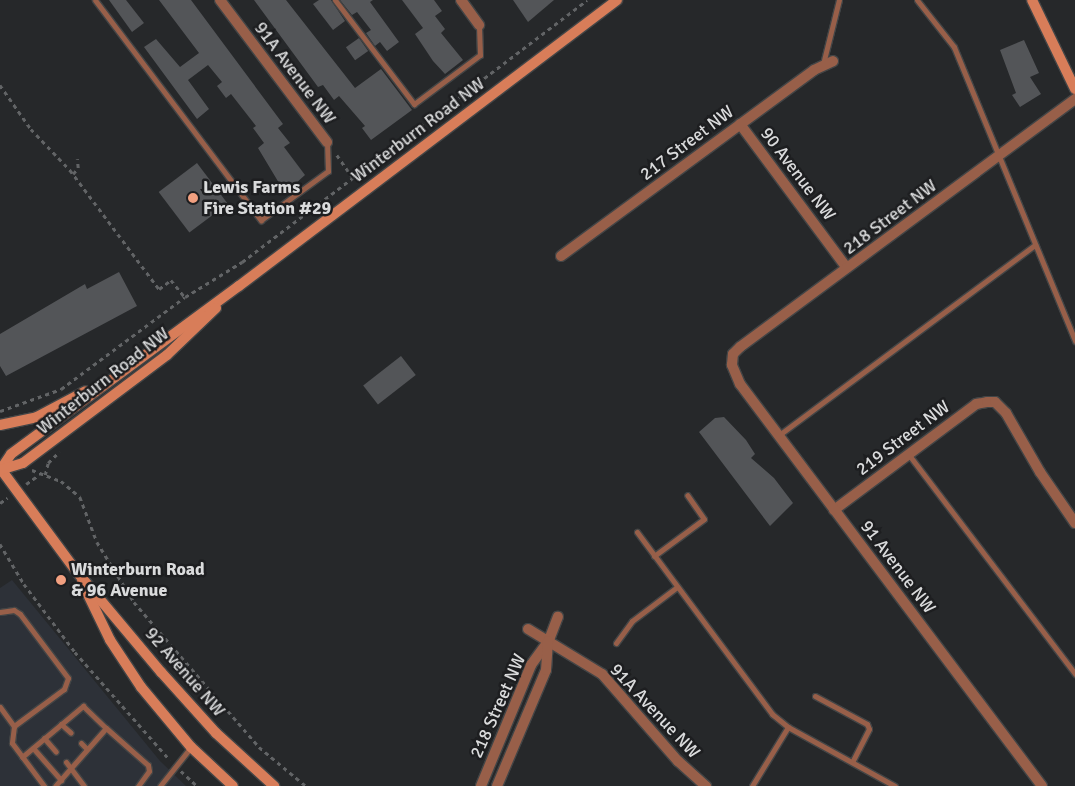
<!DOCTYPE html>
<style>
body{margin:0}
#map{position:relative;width:1075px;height:786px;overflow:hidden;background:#26282a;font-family:Signika,sans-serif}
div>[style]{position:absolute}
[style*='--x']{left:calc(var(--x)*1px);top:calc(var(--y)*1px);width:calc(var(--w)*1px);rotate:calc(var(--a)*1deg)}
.built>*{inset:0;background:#2d3138}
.building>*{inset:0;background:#535558;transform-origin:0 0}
.path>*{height:2.5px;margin-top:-1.25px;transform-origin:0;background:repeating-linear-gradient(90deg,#626466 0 4px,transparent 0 8px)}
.roads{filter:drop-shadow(1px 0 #434546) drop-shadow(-1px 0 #434546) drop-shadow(0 1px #434546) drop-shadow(0 -1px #434546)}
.lane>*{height:5px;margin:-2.5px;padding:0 2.5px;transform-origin:2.5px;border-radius:2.5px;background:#985f49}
.street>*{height:10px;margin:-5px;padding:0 5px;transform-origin:5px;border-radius:5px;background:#985f49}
.secondary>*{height:10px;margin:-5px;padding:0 5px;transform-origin:5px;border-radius:5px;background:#d87d59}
.dots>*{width:14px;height:14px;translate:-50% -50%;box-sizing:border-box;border:2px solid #1d1e20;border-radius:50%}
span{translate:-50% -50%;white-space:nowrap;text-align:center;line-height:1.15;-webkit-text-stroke:5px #1d1e20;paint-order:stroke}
.street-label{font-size:18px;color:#dadbdc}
.poi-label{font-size:18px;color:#dadbdc;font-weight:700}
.left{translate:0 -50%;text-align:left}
</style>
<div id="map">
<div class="built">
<div style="clip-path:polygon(12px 580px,160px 761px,186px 786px,0 786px,0 588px)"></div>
</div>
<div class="building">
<div style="clip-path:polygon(109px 0,126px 0,144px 23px,132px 32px)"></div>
<div style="clip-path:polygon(159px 0,191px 0,283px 124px,278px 128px,290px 143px,284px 147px,305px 175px,285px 193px,258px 148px,264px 143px,253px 128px,256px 126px,231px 94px,226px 98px,217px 86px,222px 82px,208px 65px,188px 80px,209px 109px,197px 119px,144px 47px,156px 39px,180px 67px,199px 53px)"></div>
<div style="clip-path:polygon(254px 0,286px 0,355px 88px,381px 69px,412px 110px,371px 140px,362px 128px,365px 126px,339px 96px,334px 100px,323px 85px,318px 87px)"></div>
<div style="clip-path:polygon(319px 0,331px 0,345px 21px,333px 30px,313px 4px)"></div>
<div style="clip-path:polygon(340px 0,373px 0,370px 2px,399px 42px,387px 51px,380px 42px,375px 46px,366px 33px,371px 30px,357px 12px,352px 15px)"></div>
<div style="clip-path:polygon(402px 0,434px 0,442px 11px,435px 16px,445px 29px,441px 33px,463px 60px,445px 74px,433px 61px,415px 34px,423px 28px)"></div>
<div style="clip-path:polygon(513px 0,554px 0,528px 22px)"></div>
<div style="left:359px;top:38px;width:16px;height:16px;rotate:55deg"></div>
<div style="clip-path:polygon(1024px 40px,1039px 73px,1030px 77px,1041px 94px,1020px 107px,1012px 95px,1016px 93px,1000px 50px)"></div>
<div style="left:197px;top:163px;width:51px;height:48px;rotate:53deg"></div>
<div style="clip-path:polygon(119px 272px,137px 306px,6px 376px,0 366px,0 334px,85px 284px,87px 289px)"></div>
<div style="left:401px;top:356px;width:24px;height:48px;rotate:52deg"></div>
<div style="clip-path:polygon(724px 417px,746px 440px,755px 454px,751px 458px,774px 478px,793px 503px,770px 526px,699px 432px,715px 418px)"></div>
</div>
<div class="path">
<div style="--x:0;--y:85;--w:54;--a:54.8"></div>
<div style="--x:31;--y:129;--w:57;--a:46.4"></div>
<div style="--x:70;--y:170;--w:149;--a:53.2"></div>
<div style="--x:159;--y:289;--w:15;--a:-37"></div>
<div style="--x:171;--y:280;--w:22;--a:51"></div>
<div style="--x:337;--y:155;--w:28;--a:55"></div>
<div style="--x:73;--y:174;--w:8;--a:-50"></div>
<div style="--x:78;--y:168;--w:9;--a:-96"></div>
<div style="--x:0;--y:411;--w:65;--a:-19.8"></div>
<div style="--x:61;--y:389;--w:154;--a:-36.6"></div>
<div style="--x:185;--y:297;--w:67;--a:-31.6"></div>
<div style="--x:242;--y:262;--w:433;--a:-37.2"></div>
<div style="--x:32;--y:470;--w:31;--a:21"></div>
<div style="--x:61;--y:481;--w:25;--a:40"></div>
<div style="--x:80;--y:497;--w:48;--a:69.3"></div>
<div style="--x:97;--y:542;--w:70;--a:58.3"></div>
<div style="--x:134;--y:602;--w:191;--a:49.2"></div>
<div style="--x:259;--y:747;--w:61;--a:39.7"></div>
<div style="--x:45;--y:475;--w:12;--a:-76"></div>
<div style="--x:48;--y:463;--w:16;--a:-45"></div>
<div style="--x:26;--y:484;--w:16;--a:-35"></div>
<div style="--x:0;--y:503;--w:9;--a:-36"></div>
<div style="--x:0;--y:544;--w:47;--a:59"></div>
<div style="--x:24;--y:584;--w:85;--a:53.1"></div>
<div style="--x:75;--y:652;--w:144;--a:48.7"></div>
<div style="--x:181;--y:771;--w:22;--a:43"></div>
</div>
<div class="roads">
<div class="lane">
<div style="--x:95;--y:0;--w:276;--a:53"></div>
<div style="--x:261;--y:220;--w:83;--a:-36.2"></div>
<div style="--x:328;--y:171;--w:29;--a:-92"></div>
<div style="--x:335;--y:0;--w:131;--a:52.8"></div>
<div style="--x:414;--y:104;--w:82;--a:-36.6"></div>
<div style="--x:480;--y:55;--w:30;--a:-92"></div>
<div style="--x:917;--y:0;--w:60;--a:51.8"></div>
<div style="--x:954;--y:47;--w:318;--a:67.6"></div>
<div style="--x:823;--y:64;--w:66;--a:-76"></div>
<div style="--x:779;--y:435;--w:319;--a:-36.6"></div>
<div style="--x:909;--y:455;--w:275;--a:52.8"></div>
<div style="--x:637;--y:532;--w:227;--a:53.4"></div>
<div style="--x:772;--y:714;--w:21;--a:39"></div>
<div style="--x:788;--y:727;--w:69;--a:121.4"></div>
<div style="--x:654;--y:556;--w:62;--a:-36.5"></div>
<div style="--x:704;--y:519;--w:29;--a:-125"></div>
<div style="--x:0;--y:612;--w:14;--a:-8"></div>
<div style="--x:14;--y:610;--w:7;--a:34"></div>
<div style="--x:20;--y:614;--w:80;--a:53.1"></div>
<div style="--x:68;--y:678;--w:12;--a:110"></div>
<div style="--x:64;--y:689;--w:62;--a:143.5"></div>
<div style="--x:616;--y:643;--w:27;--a:-54"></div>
<div style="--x:632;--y:621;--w:56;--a:-37.1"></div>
<div style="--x:815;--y:696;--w:59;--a:28.3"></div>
<div style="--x:867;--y:724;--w:5;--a:68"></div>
<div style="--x:869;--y:729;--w:37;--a:117"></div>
<div style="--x:0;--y:707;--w:24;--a:54"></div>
<div style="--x:14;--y:726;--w:17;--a:97"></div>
<div style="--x:12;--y:743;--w:54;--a:53.3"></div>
<div style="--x:61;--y:724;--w:13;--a:42"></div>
<div style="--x:788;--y:727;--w:122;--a:28.9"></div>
<div style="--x:106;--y:728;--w:56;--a:41.4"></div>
<div style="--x:148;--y:765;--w:6;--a:81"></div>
<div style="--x:149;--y:771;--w:19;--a:126"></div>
<div style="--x:44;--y:738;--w:18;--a:49"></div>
<div style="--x:81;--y:743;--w:8;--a:45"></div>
<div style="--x:33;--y:748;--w:43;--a:48.8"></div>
<div style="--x:22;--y:757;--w:80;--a:-39.9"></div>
<div style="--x:83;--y:706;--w:32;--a:44"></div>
<div style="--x:106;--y:728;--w:77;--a:131.3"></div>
<div style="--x:66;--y:762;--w:30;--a:53"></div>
<div style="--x:160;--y:786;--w:50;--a:-51.5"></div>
</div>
<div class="street">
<div style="--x:220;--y:0;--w:178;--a:53"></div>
<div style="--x:461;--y:0;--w:31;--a:54"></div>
<div style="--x:740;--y:124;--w:179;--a:53.4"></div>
<div style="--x:561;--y:256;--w:314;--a:-36.3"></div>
<div style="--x:814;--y:70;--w:21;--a:-25"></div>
<div style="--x:834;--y:510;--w:177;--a:-36.7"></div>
<div style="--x:976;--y:404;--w:11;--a:-10"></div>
<div style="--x:987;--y:402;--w:8;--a:0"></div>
<div style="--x:995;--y:402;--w:16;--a:45"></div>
<div style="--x:1006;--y:413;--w:68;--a:60"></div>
<div style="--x:1040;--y:472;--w:62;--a:55.5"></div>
<div style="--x:528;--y:629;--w:87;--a:31.3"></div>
<div style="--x:602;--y:674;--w:116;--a:48.9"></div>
<div style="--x:678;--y:761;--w:38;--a:42"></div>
<div style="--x:481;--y:786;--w:131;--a:-67.5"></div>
<div style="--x:531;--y:665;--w:31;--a:-54"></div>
<div style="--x:549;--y:640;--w:25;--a:-69"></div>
<div style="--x:497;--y:786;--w:126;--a:-67.1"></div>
<div style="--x:546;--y:670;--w:29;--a:-86"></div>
<div style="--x:1042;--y:786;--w:503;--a:-126.92"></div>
<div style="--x:740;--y:384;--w:21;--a:-113"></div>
<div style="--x:732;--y:365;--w:11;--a:-85"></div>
<div style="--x:733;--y:354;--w:10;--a:-45"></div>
<div style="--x:740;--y:347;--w:417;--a:-36.5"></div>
</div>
<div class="secondary">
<div style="--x:1032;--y:0;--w:99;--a:64.2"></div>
<div style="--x:0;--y:425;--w:38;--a:-12"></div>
<div style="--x:37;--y:417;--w:55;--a:-28"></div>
<div style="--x:0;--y:468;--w:129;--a:53.5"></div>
<div style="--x:77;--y:572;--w:131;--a:50"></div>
<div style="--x:161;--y:672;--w:82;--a:48"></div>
<div style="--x:216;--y:733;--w:79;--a:42.4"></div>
<div style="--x:1;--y:469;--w:18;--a:-56"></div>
<div style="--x:11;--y:454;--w:283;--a:-36.4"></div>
<div style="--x:239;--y:286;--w:474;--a:-37.1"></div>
<div style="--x:0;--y:470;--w:24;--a:-17"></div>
<div style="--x:23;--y:463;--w:180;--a:-36.9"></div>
<div style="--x:167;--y:355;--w:68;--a:-43.8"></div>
<div style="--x:82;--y:582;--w:64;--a:64.2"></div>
<div style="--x:110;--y:640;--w:56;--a:56.6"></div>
<div style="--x:141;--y:687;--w:78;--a:50.2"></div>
<div style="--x:191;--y:747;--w:57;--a:42.9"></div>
</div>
</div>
<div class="dots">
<div style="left:193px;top:198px;background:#f2a080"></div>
<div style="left:61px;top:580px;background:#f2a080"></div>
</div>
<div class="street-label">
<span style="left:295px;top:73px;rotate:53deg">91A Avenue NW</span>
<span style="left:418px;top:130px;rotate:-37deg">Winterburn Road NW</span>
<span style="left:687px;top:143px;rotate:-37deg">217 Street NW</span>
<span style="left:798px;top:174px;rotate:53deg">90 Avenue NW</span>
<span style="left:890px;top:217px;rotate:-37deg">218 Street NW</span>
<span style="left:103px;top:381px;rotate:-38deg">Winterburn Road NW</span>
<span style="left:903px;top:438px;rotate:-37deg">219 Street NW</span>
<span style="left:898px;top:567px;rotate:53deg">91 Avenue NW</span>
<span style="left:185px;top:672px;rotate:49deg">92 Avenue NW</span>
<span style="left:498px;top:706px;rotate:-66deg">218 Street NW</span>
<span style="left:655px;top:711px;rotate:47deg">91A Avenue NW</span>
</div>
<div class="poi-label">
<span class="left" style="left:203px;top:198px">Lewis Farms<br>Fire Station #29</span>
<span class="left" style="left:71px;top:580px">Winterburn Road<br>&amp; 96 Avenue</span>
</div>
</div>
